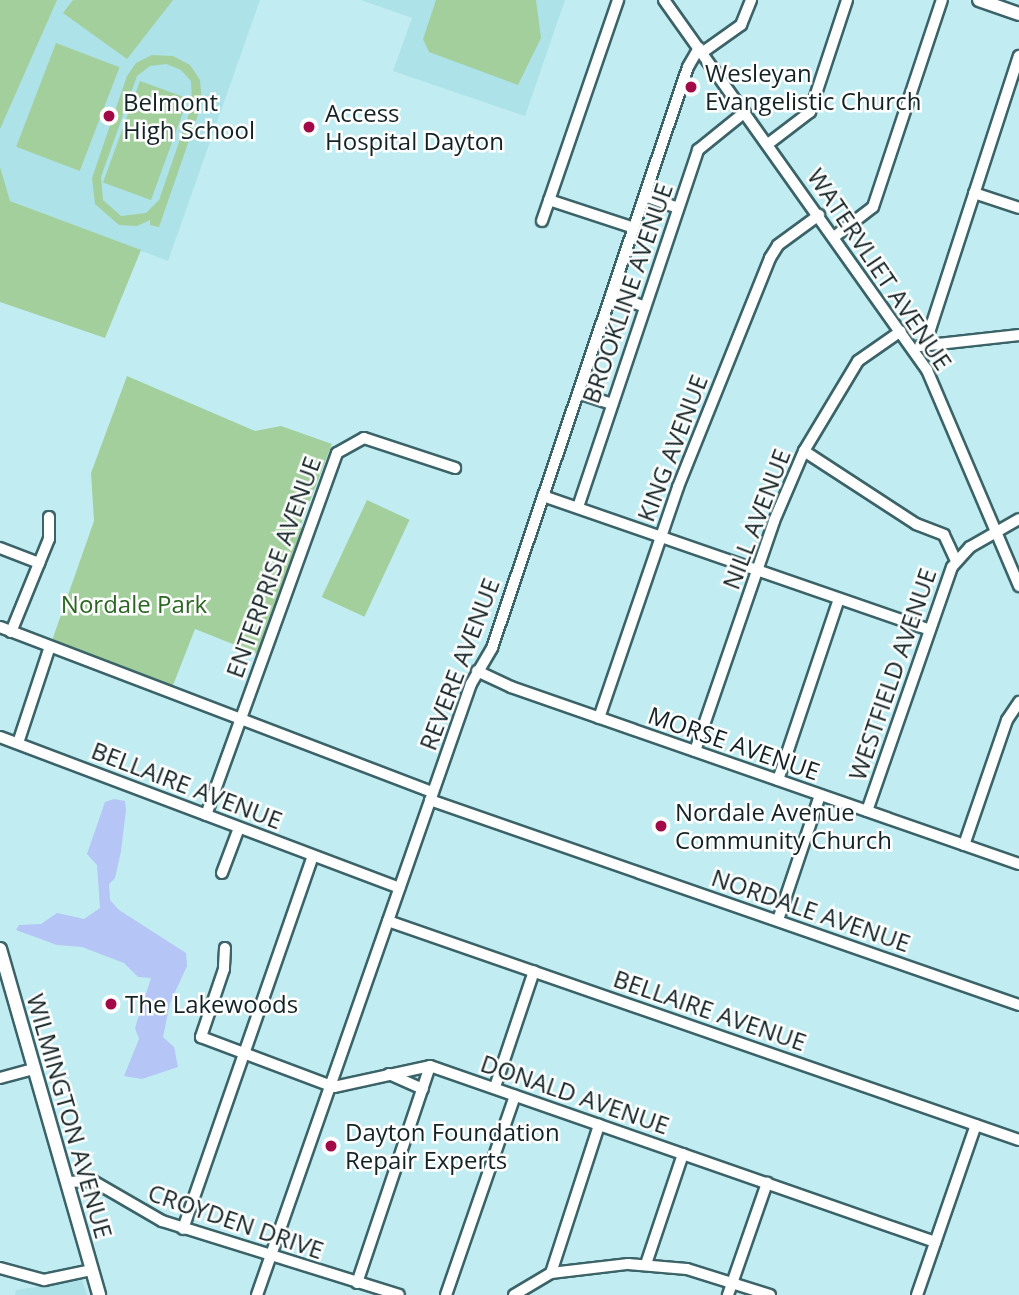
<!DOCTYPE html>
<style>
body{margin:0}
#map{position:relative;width:1019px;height:1295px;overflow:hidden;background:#c1edf2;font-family:"Open Sans",sans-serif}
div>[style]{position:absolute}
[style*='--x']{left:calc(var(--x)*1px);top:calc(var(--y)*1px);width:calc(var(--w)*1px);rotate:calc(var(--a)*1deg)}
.built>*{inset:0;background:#ace2e8}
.green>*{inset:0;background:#a3cf9c;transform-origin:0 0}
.water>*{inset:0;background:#b4c5f6}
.roads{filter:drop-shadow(2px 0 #3b6368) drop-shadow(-2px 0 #3b6368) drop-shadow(0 2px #3b6368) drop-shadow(0 -2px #3b6368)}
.minor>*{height:10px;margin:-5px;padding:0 5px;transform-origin:5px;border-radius:5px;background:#fff}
.major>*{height:12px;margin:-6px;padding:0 6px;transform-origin:6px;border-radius:6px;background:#fff}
.dots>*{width:19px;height:19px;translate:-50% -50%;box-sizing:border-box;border:4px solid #fff;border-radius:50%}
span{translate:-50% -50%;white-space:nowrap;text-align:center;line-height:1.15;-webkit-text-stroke:5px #fff;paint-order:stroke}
.poi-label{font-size:24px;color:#132325}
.left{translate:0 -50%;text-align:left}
.street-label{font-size:24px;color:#132325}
.park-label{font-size:24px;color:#2b6722}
</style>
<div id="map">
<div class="built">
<div style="clip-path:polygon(28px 0,260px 0,168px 261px,0 197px,0 73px)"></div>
<div style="clip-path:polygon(361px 0,565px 0,525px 116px,393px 71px,412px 18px)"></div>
<div style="clip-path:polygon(82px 1280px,87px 1295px,15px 1295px,16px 1290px)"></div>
</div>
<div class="green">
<div style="clip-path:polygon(0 0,57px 0,0 129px)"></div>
<div style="clip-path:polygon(73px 0,173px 0,127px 59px,63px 13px)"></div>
<div style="clip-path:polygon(436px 0,536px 0,541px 38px,518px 85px,429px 52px,423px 39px)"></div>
<div style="left:56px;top:43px;width:68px;height:111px;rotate:21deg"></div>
<div style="clip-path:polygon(evenodd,152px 55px,173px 56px,190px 65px,200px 80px,202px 103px,159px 227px,150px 225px,150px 220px,137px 226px,119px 225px,95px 204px,92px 178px,127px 76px,136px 63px,152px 55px,166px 64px,181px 70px,191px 81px,192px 105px,159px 200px,146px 213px,121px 216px,103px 200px,101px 177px,137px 76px,150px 66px,166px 64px)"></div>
<div style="left:140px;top:81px;width:51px;height:108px;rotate:20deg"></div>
<div style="clip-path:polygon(0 167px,10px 201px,141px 250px,105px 338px,0 302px)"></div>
<div style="clip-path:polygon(127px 376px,255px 431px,281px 426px,332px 444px,300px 527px,308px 531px,263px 656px,195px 629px,170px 693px,49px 649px,94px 521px,91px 473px)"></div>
<div style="left:367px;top:500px;width:47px;height:107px;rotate:25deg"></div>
</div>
<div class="water">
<div style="clip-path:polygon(114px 799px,125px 801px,126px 810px,121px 851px,115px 878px,109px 884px,110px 900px,119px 910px,186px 953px,187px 966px,170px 1003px,163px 1037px,174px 1047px,178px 1067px,142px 1079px,124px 1076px,139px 1039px,135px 1028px,151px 978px,138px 977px,124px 963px,82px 947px,57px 945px,16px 930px,19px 925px,41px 924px,57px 913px,84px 919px,100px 908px,97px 865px,87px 854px,105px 802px)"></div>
</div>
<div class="roads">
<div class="minor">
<div style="--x:664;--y:0;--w:454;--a:54.6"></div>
<div style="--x:927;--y:370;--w:235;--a:66.9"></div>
<div style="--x:703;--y:52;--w:47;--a:-35.4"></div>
<div style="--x:741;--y:25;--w:27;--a:-68"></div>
<div style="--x:768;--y:144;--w:53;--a:-37.3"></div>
<div style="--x:810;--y:112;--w:118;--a:-71.7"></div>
<div style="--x:974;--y:193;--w:47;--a:18.4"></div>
<div style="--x:645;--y:196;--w:35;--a:20"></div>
<div style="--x:549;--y:200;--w:89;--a:18.2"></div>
<div style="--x:542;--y:221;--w:234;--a:-71"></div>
<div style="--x:834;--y:237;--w:49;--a:-37.6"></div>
<div style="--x:873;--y:207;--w:218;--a:-71.6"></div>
<div style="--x:611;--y:295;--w:36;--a:19"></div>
<div style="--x:925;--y:345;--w:304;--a:-72"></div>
<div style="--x:920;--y:346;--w:100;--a:-6.3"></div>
<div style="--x:578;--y:393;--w:36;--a:18"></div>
<div style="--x:804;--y:451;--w:134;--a:33.1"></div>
<div style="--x:916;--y:524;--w:30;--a:21"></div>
<div style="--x:944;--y:535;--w:29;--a:65"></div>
<div style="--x:543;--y:496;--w:409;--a:19.1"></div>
<div style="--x:578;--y:507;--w:377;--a:-71.4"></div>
<div style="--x:698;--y:150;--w:60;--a:-39"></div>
<div style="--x:0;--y:548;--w:42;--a:21"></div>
<div style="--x:0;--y:627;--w:462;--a:20.9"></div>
<div style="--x:11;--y:632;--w:100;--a:-67.8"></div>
<div style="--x:49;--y:539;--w:22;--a:-90"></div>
<div style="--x:477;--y:671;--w:38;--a:25"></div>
<div style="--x:511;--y:687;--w:538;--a:19.21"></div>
<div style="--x:599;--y:718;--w:244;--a:-71.1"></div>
<div style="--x:678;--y:487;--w:247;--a:-68.1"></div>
<div style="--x:770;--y:258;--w:15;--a:-58"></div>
<div style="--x:778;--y:245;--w:51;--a:-36.2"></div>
<div style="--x:0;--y:737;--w:427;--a:20.7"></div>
<div style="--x:18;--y:743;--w:99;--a:-71.7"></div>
<div style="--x:695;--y:751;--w:243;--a:-71"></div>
<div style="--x:774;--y:521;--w:76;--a:-66.8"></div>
<div style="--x:804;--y:451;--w:105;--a:-59"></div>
<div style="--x:858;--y:361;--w:52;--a:-34.9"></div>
<div style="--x:778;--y:780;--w:191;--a:-71.4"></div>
<div style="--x:430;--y:800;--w:624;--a:19.19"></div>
<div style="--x:867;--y:811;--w:258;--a:-70.8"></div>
<div style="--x:952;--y:567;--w:27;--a:-48"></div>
<div style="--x:970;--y:547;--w:56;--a:-29.7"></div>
<div style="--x:206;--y:815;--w:385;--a:-70.1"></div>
<div style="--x:337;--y:453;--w:31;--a:-29"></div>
<div style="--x:364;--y:438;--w:96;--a:18.2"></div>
<div style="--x:964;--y:845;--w:132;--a:-71"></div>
<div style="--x:1007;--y:720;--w:22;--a:-56"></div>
<div style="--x:222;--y:873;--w:48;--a:-69.3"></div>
<div style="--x:778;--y:920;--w:132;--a:-71.4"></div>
<div style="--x:388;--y:921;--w:668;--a:19.14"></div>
<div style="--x:225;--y:948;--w:21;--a:93"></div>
<div style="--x:224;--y:969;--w:72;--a:108.7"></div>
<div style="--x:201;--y:1037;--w:142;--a:20.6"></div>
<div style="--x:334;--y:1087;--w:98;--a:-12.3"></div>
<div style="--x:430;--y:1066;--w:535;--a:19.21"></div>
<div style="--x:389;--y:1074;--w:37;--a:24"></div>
<div style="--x:0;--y:1078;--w:35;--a:-15"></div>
<div style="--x:495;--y:1087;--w:122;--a:-71.4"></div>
<div style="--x:67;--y:1182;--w:26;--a:-2"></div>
<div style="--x:93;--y:1181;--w:80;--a:30.1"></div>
<div style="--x:162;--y:1221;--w:248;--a:17.3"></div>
<div style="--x:183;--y:1229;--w:395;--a:-70.8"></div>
<div style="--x:646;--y:1264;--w:116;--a:-71.4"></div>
<div style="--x:0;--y:1268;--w:46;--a:15.3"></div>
<div style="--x:44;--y:1280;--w:49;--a:-11.8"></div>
<div style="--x:551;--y:1273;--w:156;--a:-72"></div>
<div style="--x:357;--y:1283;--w:229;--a:-71.4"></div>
<div style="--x:257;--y:1295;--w:647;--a:-70.7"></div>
<div style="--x:471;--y:684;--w:42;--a:-59.7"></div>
<div style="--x:492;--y:648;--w:613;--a:-71.36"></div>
<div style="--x:688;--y:67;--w:22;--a:-60"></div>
<div style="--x:446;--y:1295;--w:211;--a:-70.9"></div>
<div style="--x:514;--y:1295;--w:43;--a:-30.7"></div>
<div style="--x:551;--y:1273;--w:78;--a:-6.7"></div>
<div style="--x:628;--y:1264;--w:59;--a:4.8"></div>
<div style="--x:687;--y:1269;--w:87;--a:17.4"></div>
<div style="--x:728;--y:1295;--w:119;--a:-70.8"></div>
<div style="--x:917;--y:1295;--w:180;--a:-70.9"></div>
</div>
<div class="major">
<div style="--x:979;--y:0;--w:42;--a:19.3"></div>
<div style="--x:0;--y:949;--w:360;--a:74"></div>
</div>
</div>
<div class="dots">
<div style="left:691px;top:87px;background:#a20a47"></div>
<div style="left:109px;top:116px;background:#a20a47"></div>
<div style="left:309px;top:127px;background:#a20a47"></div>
<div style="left:661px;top:826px;background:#a20a47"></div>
<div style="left:111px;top:1004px;background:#a20a47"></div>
<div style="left:331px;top:1146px;background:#a20a47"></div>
</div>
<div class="poi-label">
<span class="left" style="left:705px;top:87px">Wesleyan<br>Evangelistic Church</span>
<span class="left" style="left:123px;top:116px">Belmont<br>High School</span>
<span class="left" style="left:325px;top:127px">Access<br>Hospital Dayton</span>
<span class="left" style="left:675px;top:826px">Nordale Avenue<br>Community Church</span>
<span class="left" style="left:125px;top:1004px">The Lakewoods</span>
<span class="left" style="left:345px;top:1146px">Dayton Foundation<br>Repair Experts</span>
</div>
<div class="street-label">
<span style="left:880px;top:269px;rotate:56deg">WATERVLIET AVENUE</span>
<span style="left:627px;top:293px;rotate:-71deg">BROOKLINE AVENUE</span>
<span style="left:672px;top:448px;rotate:-69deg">KING AVENUE</span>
<span style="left:756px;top:519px;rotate:-69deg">NILL AVENUE</span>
<span style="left:273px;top:567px;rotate:-70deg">ENTERPRISE AVENUE</span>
<span style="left:459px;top:664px;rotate:-69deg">REVERE AVENUE</span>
<span style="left:892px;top:674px;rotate:-71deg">WESTFIELD AVENUE</span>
<span style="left:734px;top:743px;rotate:19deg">MORSE AVENUE</span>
<span style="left:187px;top:785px;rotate:21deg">BELLAIRE AVENUE</span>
<span style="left:811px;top:910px;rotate:19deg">NORDALE AVENUE</span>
<span style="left:710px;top:1010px;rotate:19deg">BELLAIRE AVENUE</span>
<span style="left:575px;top:1094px;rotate:19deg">DONALD AVENUE</span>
<span style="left:70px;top:1116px;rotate:74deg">WILMINGTON AVENUE</span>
<span style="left:236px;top:1221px;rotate:19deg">CROYDEN DRIVE</span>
</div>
<div class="park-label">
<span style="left:134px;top:604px">Nordale Park</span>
</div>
</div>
